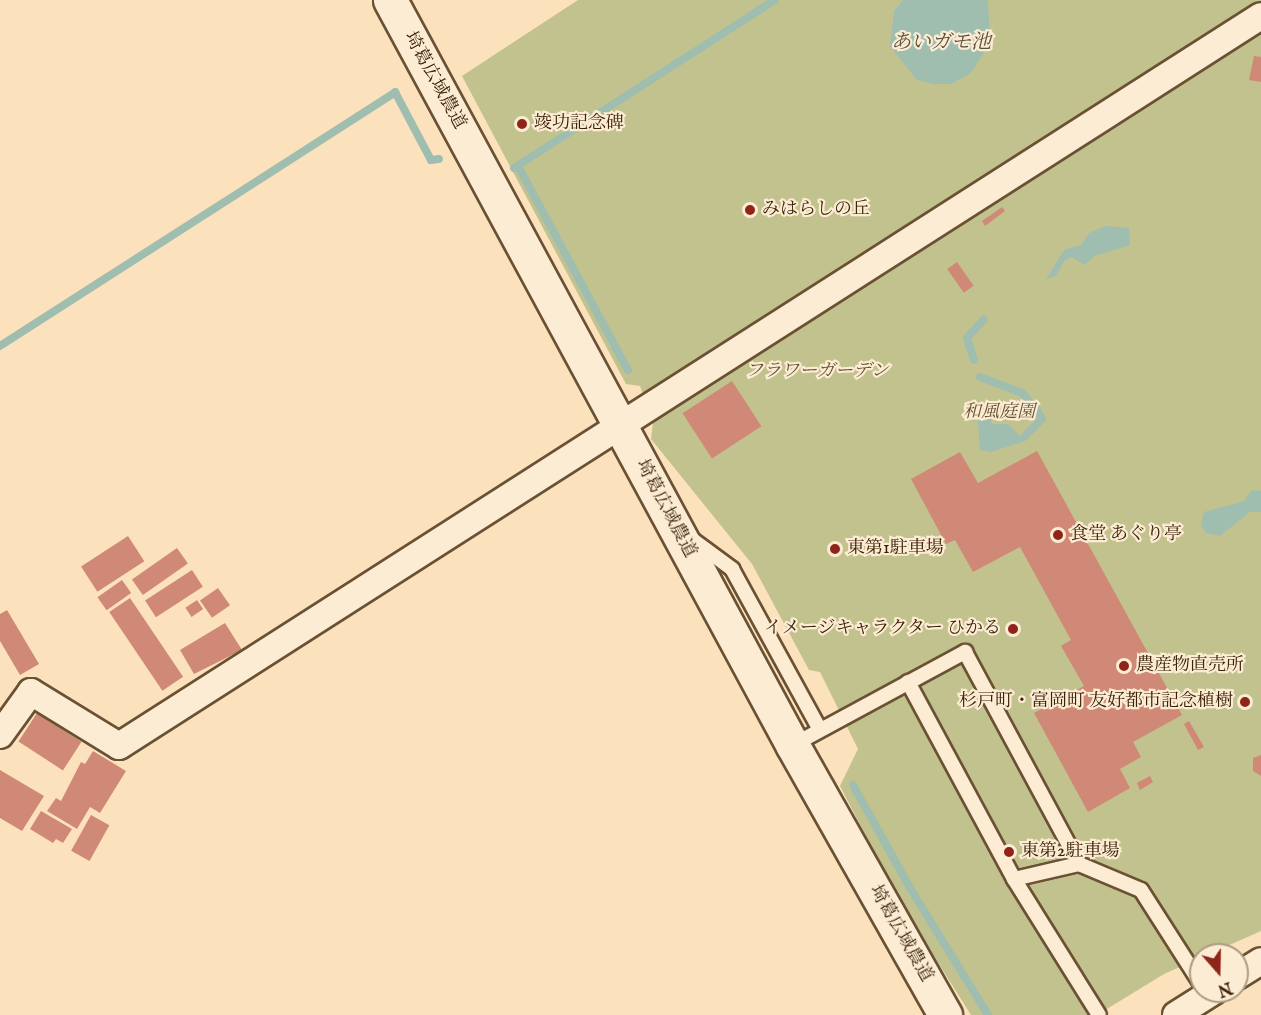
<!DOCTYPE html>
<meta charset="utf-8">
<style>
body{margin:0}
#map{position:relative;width:1261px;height:1015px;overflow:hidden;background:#fbe2bd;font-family:"IM FELL English","Noto Serif JP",serif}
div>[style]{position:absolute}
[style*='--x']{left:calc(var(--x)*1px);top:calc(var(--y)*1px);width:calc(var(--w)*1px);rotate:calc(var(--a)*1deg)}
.green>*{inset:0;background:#c2c28e}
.water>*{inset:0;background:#9fbeb0}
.stream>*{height:8px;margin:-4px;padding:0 4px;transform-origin:4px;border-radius:4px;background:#9fbeb0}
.building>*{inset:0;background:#d08977;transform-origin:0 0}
.roads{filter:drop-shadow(2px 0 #6b5134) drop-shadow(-2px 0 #6b5134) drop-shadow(0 2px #6b5134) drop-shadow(0 -2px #6b5134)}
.service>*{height:14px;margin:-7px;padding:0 7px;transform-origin:7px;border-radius:7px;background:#fcecd4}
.minor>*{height:26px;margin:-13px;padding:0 13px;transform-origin:13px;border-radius:13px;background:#fcecd4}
.tertiary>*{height:33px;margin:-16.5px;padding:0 16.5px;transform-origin:16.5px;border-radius:16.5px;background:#fcecd4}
.dots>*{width:16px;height:16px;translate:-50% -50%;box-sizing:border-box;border:3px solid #fcecd4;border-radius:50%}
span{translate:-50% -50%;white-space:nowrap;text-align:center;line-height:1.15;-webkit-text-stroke:4.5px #fcecd4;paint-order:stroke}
.street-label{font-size:18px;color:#3b2107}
.poi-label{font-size:18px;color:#3b2107}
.left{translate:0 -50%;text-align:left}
.right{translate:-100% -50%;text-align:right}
.park-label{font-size:18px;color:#645130;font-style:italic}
.water-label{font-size:20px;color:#59503a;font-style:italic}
.north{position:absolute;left:1189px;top:943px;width:60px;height:60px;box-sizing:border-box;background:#fcecd4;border:2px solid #af9b82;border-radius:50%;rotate:160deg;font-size:16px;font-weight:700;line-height:24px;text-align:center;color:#3b2107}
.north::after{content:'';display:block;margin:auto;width:21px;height:27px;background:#8f2418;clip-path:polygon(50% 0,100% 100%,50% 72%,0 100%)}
</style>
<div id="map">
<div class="green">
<div style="clip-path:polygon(578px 0,1261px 0,1261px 931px,1164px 974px,1097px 1015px,971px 1015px,901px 904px,840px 786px,858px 749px,820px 672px,809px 670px,752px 564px,651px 439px,653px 423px,640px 386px,626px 384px,462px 76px)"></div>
</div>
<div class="water">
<div style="clip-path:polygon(903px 0,988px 0,990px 43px,971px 73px,951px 84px,932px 84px,916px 79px,890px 46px,894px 11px)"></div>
<div style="clip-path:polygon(1105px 226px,1129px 228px,1130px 245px,1095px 256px,1084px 265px,1072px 257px,1065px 260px,1056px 276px,1046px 279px,1064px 250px,1081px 245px,1089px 233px)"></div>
<div style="clip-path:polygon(987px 406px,992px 424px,1008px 424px,1025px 441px,991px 452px,980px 450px,977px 409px)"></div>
<div style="clip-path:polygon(1252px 490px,1261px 491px,1261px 512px,1250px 512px,1220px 536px,1206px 533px,1201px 526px,1204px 512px,1244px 501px)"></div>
</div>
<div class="stream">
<div style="--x:518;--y:166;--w:232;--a:61.7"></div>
<div style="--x:514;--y:168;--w:310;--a:-32.8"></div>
<div style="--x:0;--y:346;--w:470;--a:-32.7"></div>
<div style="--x:395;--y:92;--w:77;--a:62.1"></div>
<div style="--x:431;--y:160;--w:8;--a:-7"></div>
<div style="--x:974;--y:360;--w:23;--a:-108"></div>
<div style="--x:967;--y:338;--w:25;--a:-48"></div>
<div style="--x:980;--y:377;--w:45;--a:20.9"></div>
<div style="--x:1022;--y:393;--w:23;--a:49"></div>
<div style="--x:1037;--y:410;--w:10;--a:61"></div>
<div style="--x:1042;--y:419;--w:25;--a:135"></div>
<div style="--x:853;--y:785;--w:118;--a:61"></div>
<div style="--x:910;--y:888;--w:149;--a:58.4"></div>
</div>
<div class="building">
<div style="clip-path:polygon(1254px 56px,1261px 57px,1261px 82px,1249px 80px)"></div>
<div style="clip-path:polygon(1002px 207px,1005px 211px,985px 226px,982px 221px)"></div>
<div style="left:957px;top:262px;width:29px;height:12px;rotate:55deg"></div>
<div style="left:732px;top:381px;width:54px;height:59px;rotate:57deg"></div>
<div style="clip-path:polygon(1037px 451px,1182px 715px,1133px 742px,1141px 757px,1120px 769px,1130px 788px,1088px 812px,1034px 713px,1084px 686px,1061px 646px,1071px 640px,1020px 547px,973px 572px,955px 540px,946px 544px,911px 479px,960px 452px,978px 483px)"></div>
<div style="left:128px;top:536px;width:30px;height:56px;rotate:57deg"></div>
<div style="left:177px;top:548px;width:19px;height:55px;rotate:55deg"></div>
<div style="left:192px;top:570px;width:20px;height:56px;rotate:57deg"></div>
<div style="left:122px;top:580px;width:16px;height:30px;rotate:55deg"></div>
<div style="left:218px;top:588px;width:21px;height:22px;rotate:55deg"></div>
<div style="left:130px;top:598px;width:95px;height:25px;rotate:56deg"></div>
<div style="left:197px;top:600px;width:11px;height:14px;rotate:56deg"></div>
<div style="clip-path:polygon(7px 610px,39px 664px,20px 675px,0 641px,0 614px)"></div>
<div style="clip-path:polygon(225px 623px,242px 650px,194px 674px,180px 650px)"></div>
<div style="left:37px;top:713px;width:53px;height:34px;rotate:33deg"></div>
<div style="clip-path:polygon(1189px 721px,1204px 747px,1198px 750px,1184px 724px)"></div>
<div style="clip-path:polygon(93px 751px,126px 771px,100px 813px,90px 807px,77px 829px,47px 811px,56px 798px,61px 801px,81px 762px,85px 764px)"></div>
<div style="clip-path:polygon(1261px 755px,1261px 776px,1253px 771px,1253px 758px)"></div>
<div style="clip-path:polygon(0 770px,44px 796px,22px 831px,0 818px)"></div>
<div style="clip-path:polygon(1150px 776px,1153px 782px,1140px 790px,1137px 783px)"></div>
<div style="clip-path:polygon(41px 811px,72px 829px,63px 843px,56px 839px,53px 843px,30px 829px)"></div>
<div style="left:91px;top:815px;width:21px;height:41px;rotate:29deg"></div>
</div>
<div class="roads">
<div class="service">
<div style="--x:693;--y:540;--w:49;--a:36.6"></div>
<div style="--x:732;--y:569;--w:183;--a:61.3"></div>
<div style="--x:908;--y:682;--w:224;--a:61.7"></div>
<div style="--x:1014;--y:879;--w:160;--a:58"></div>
<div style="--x:793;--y:745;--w:196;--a:-28.4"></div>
<div style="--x:965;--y:652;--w:241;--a:61.7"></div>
<div style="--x:1014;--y:879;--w:67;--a:-13"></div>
<div style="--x:1079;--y:864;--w:67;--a:22.8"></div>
<div style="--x:1141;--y:890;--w:112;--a:57.4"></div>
</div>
<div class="minor">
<div style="--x:0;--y:735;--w:53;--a:-54.2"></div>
<div style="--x:31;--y:692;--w:103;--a:31.5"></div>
<div style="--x:119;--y:746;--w:1355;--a:-32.59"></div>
<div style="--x:1237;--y:976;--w:28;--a:-32"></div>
<div style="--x:1176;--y:1015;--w:45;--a:-32.3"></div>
</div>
<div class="tertiary">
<div style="--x:390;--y:0;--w:848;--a:61.62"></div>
<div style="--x:793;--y:746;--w:309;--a:60.5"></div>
</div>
</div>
<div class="dots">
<div style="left:522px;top:124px;background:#8f2418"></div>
<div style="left:750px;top:210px;background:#8f2418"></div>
<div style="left:1058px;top:535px;background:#8f2418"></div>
<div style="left:835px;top:549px;background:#8f2418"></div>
<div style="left:1013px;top:629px;background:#8f2418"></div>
<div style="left:1124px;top:666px;background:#8f2418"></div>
<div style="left:1245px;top:702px;background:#8f2418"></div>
<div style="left:1009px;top:852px;background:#8f2418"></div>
</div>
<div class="street-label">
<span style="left:434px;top:81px;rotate:61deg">埼葛広域農道</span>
<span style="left:665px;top:509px;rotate:62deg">埼葛広域農道</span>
<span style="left:900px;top:934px;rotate:60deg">埼葛広域農道</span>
</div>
<div class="poi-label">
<span class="left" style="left:534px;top:124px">竣功記念碑</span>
<span class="left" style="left:762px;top:210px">みはらしの丘</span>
<span class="left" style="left:1070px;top:535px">食堂 あぐり亭</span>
<span class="left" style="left:847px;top:549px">東第1駐車場</span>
<span class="right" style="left:1001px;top:629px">イメージキャラクター ひかる</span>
<span class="left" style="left:1136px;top:666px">農産物直売所</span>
<span class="right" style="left:1233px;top:702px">杉戸町・富岡町 友好都市記念植樹</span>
<span class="left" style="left:1021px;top:852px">東第2駐車場</span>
</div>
<div class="park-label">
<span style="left:817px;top:372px">フラワーガーデン</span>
<span style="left:999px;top:413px">和風庭園</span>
</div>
<div class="water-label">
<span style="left:941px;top:42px">あいガモ池</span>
</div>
<div class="north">N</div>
</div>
